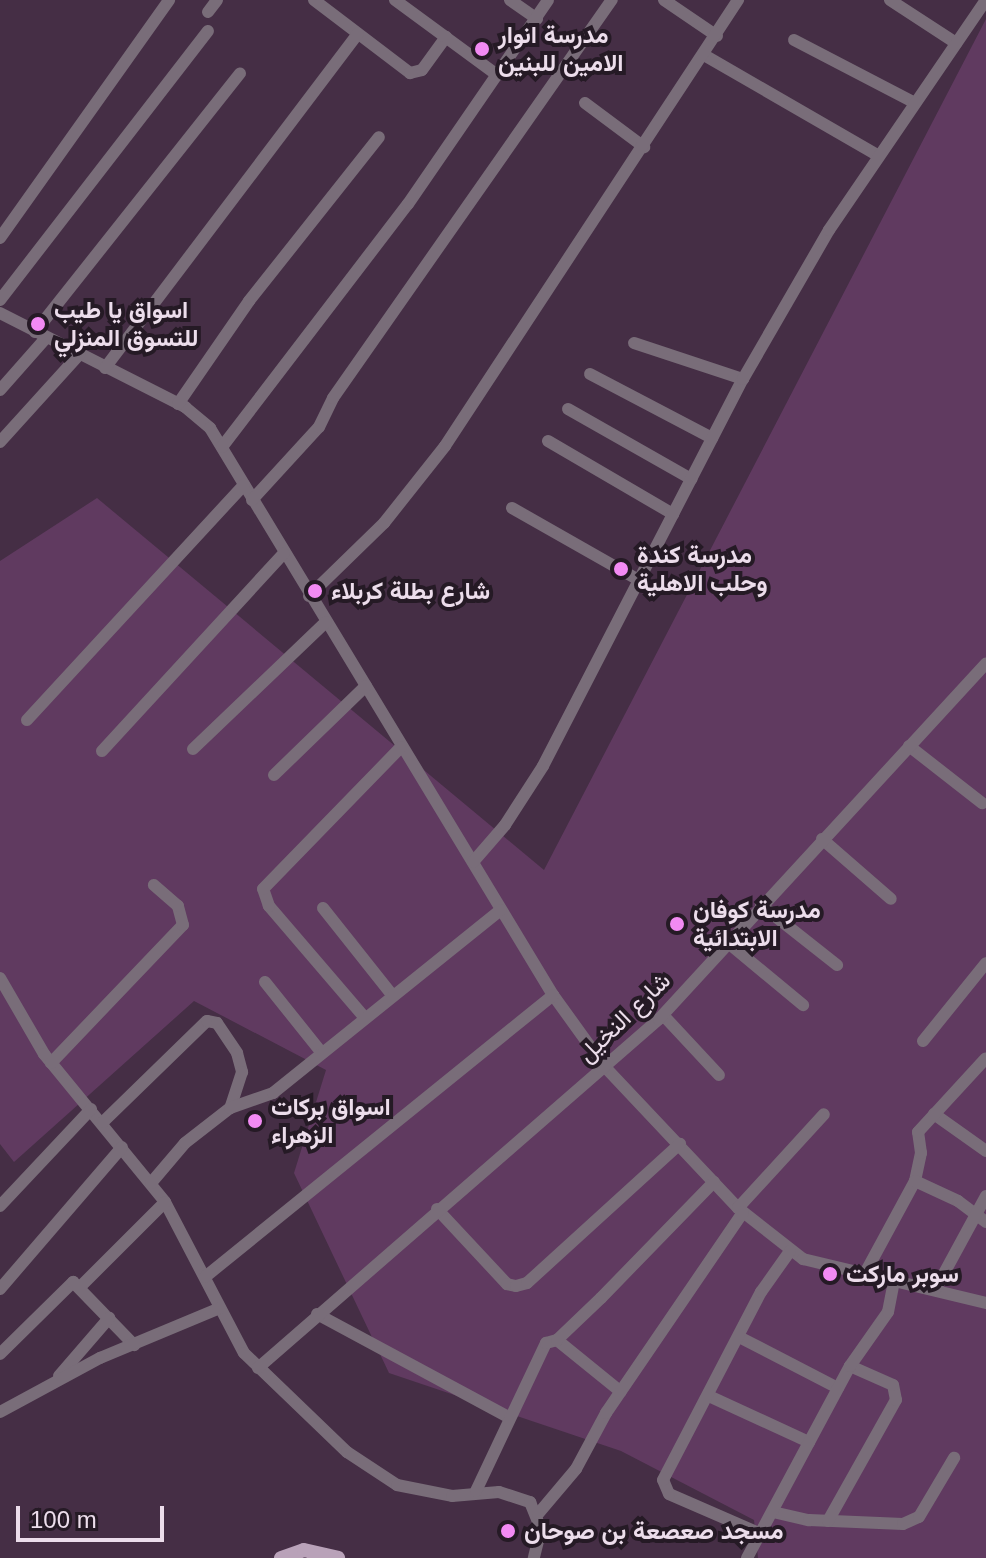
<!DOCTYPE html>
<meta charset="utf-8">
<style>
body{margin:0}
#map{position:relative;width:986px;height:1558px;overflow:hidden;background:#452e45;font-family:Helvetica,Vazirmatn,sans-serif}
div>[style]{position:absolute}
[style*='--x']{left:calc(var(--x)*1px);top:calc(var(--y)*1px);width:calc(var(--w)*1px);rotate:calc(var(--a)*1deg)}
.green>*{inset:0;background:#603a60}
.minor>*{height:12px;margin:-6px;padding:0 6px;transform-origin:6px;border-radius:6px;background:#796d79}
.major>*{height:14px;margin:-7px;padding:0 7px;transform-origin:7px;border-radius:7px;background:#b9a2b9}
.dots>*{width:22px;height:22px;translate:-50% -50%;box-sizing:border-box;border:4px solid #251a25;border-radius:50%}
span{translate:-50% -50%;white-space:nowrap;text-align:center;line-height:1.15;-webkit-text-stroke:8px #251a25;paint-order:stroke}
.poi-label{font-size:24px;color:#ecddeb;font-weight:700}
.left{translate:0 -50%;text-align:left}
.street-label{font-size:24px;color:#ecddeb}
.scale{position:absolute;left:16px;top:1506px;width:148px;height:36px;box-sizing:border-box;border:4px solid #ecddeb;border-top:0;padding-left:10px;font-size:24px;line-height:28px;white-space:nowrap;color:#ecddeb;-webkit-text-stroke:6px #251a25;paint-order:stroke}
</style>
<div id="map">
<div class="green">
<div style="clip-path:polygon(986px 19px,986px 1558px,758px 1558px,754px 1520px,621px 1451px,389px 1373px,294px 1173px,326px 1070px,194px 1001px,14px 1162px,0 1144px,0 561px,97px 498px,544px 870px)"></div>
</div>
<div class="minor">
<div style="--x:314;--y:0;--w:121;--a:37.2"></div>
<div style="--x:410;--y:73;--w:12;--a:-14"></div>
<div style="--x:422;--y:70;--w:41;--a:-54"></div>
<div style="--x:395;--y:0;--w:127;--a:36.3"></div>
<div style="--x:510;--y:0;--w:33;--a:35"></div>
<div style="--x:664;--y:0;--w:64;--a:34.2"></div>
<div style="--x:890;--y:0;--w:79;--a:33.1"></div>
<div style="--x:208;--y:12;--w:15;--a:-53"></div>
<div style="--x:794;--y:40;--w:136;--a:27.5"></div>
<div style="--x:704;--y:55;--w:202;--a:30"></div>
<div style="--x:585;--y:103;--w:74;--a:36.7"></div>
<div style="--x:0;--y:238;--w:292;--a:-54.6"></div>
<div style="--x:0;--y:300;--w:340;--a:-52.3"></div>
<div style="--x:0;--y:313;--w:208;--a:26.9"></div>
<div style="--x:185;--y:407;--w:33;--a:40"></div>
<div style="--x:210;--y:428;--w:663;--a:58.83"></div>
<div style="--x:553;--y:995;--w:89;--a:54.2"></div>
<div style="--x:605;--y:1067;--w:194;--a:46.7"></div>
<div style="--x:738;--y:1208;--w:83;--a:38.1"></div>
<div style="--x:803;--y:1259;--w:188;--a:13.5"></div>
<div style="--x:35;--y:332;--w:330;--a:-51.6"></div>
<div style="--x:634;--y:343;--w:115;--a:18.3"></div>
<div style="--x:105;--y:368;--w:419;--a:-52.9"></div>
<div style="--x:590;--y:374;--w:138;--a:27.7"></div>
<div style="--x:0;--y:390;--w:69;--a:-48.5"></div>
<div style="--x:178;--y:404;--w:125;--a:-55.4"></div>
<div style="--x:249;--y:301;--w:209;--a:-51.6"></div>
<div style="--x:568;--y:409;--w:142;--a:29.6"></div>
<div style="--x:548;--y:441;--w:145;--a:30.3"></div>
<div style="--x:0;--y:442;--w:118;--a:-47.8"></div>
<div style="--x:222;--y:447;--w:306;--a:-52.6"></div>
<div style="--x:408;--y:204;--w:247;--a:-55.5"></div>
<div style="--x:252;--y:500;--w:99;--a:-47.5"></div>
<div style="--x:319;--y:427;--w:32;--a:-64"></div>
<div style="--x:333;--y:398;--w:486;--a:-55"></div>
<div style="--x:512;--y:508;--w:146;--a:29.6"></div>
<div style="--x:309;--y:596;--w:105;--a:-44.2"></div>
<div style="--x:384;--y:523;--w:98;--a:-51.6"></div>
<div style="--x:445;--y:446;--w:534;--a:-56.7"></div>
<div style="--x:27;--y:720;--w:320;--a:-47.3"></div>
<div style="--x:909;--y:746;--w:93;--a:38"></div>
<div style="--x:193;--y:749;--w:184;--a:-43.7"></div>
<div style="--x:102;--y:751;--w:268;--a:-47.4"></div>
<div style="--x:274;--y:775;--w:128;--a:-44.1"></div>
<div style="--x:822;--y:839;--w:91;--a:41"></div>
<div style="--x:473;--y:862;--w:49;--a:-49.1"></div>
<div style="--x:505;--y:825;--w:70;--a:-57.2"></div>
<div style="--x:543;--y:766;--w:436;--a:-62.7"></div>
<div style="--x:743;--y:379;--w:172;--a:-60"></div>
<div style="--x:829;--y:230;--w:278;--a:-55.7"></div>
<div style="--x:761;--y:905;--w:97;--a:38.3"></div>
<div style="--x:323;--y:908;--w:112;--a:51.5"></div>
<div style="--x:727;--y:942;--w:99;--a:39.7"></div>
<div style="--x:0;--y:978;--w:88;--a:59.9"></div>
<div style="--x:44;--y:1054;--w:191;--a:50.7"></div>
<div style="--x:165;--y:1202;--w:170;--a:62.4"></div>
<div style="--x:244;--y:1353;--w:143;--a:43.9"></div>
<div style="--x:347;--y:1452;--w:60;--a:33.4"></div>
<div style="--x:397;--y:1485;--w:56;--a:11.3"></div>
<div style="--x:452;--y:1496;--w:47;--a:-4.9"></div>
<div style="--x:499;--y:1492;--w:33;--a:18"></div>
<div style="--x:530;--y:1502;--w:29;--a:68"></div>
<div style="--x:541;--y:1529;--w:30;--a:104"></div>
<div style="--x:265;--y:982;--w:90;--a:51.3"></div>
<div style="--x:663;--y:1015;--w:82;--a:47"></div>
<div style="--x:365;--y:1018;--w:148;--a:-130.6"></div>
<div style="--x:269;--y:906;--w:18;--a:-109"></div>
<div style="--x:263;--y:889;--w:198;--a:-45.8"></div>
<div style="--x:923;--y:1041;--w:100;--a:-51.1"></div>
<div style="--x:51;--y:1063;--w:191;--a:-46.3"></div>
<div style="--x:183;--y:925;--w:20;--a:-105"></div>
<div style="--x:178;--y:906;--w:32;--a:-139"></div>
<div style="--x:934;--y:1114;--w:64;--a:35.4"></div>
<div style="--x:103;--y:1122;--w:145;--a:-44.2"></div>
<div style="--x:207;--y:1021;--w:10;--a:11"></div>
<div style="--x:217;--y:1023;--w:36;--a:56"></div>
<div style="--x:237;--y:1053;--w:20;--a:75"></div>
<div style="--x:242;--y:1072;--w:38;--a:108"></div>
<div style="--x:915;--y:1181;--w:29;--a:-78"></div>
<div style="--x:921;--y:1153;--w:21;--a:-98"></div>
<div style="--x:918;--y:1132;--w:100;--a:-47.4"></div>
<div style="--x:151;--y:1183;--w:52;--a:-49.6"></div>
<div style="--x:185;--y:1143;--w:57;--a:-37.9"></div>
<div style="--x:230;--y:1108;--w:46;--a:-19.2"></div>
<div style="--x:273;--y:1093;--w:292;--a:-38.8"></div>
<div style="--x:0;--y:1206;--w:133;--a:-46.8"></div>
<div style="--x:738;--y:1208;--w:127;--a:-47.5"></div>
<div style="--x:437;--y:1209;--w:103;--a:47"></div>
<div style="--x:507;--y:1284;--w:9;--a:13"></div>
<div style="--x:516;--y:1286;--w:11;--a:-15"></div>
<div style="--x:527;--y:1283;--w:207;--a:-42.3"></div>
<div style="--x:864;--y:1275;--w:107;--a:-61.5"></div>
<div style="--x:915;--y:1181;--w:47;--a:24.9"></div>
<div style="--x:958;--y:1201;--w:35;--a:37"></div>
<div style="--x:205;--y:1277;--w:448;--a:-39"></div>
<div style="--x:80;--y:1287;--w:120;--a:-45"></div>
<div style="--x:0;--y:1289;--w:187;--a:-49.3"></div>
<div style="--x:935;--y:1290;--w:107;--a:-61.5"></div>
<div style="--x:317;--y:1314;--w:217;--a:28.3"></div>
<div style="--x:741;--y:1338;--w:109;--a:27.3"></div>
<div style="--x:557;--y:1340;--w:82;--a:39.1"></div>
<div style="--x:0;--y:1354;--w:103;--a:-44.6"></div>
<div style="--x:73;--y:1282;--w:88;--a:45.9"></div>
<div style="--x:258;--y:1368;--w:532;--a:-41.03"></div>
<div style="--x:659;--y:1019;--w:483;--a:-47.4"></div>
<div style="--x:59;--y:1376;--w:77;--a:-49.2"></div>
<div style="--x:711;--y:1397;--w:108;--a:24.7"></div>
<div style="--x:0;--y:1412;--w:114;--a:-28.4"></div>
<div style="--x:100;--y:1358;--w:128;--a:-22.6"></div>
<div style="--x:476;--y:1491;--w:164;--a:-64.7"></div>
<div style="--x:546;--y:1343;--w:11;--a:-15"></div>
<div style="--x:557;--y:1340;--w:61;--a:-43.7"></div>
<div style="--x:601;--y:1298;--w:162;--a:-45.8"></div>
<div style="--x:773;--y:1512;--w:37;--a:13"></div>
<div style="--x:809;--y:1520;--w:94;--a:2.4"></div>
<div style="--x:903;--y:1524;--w:17;--a:-24"></div>
<div style="--x:919;--y:1517;--w:69;--a:-59.3"></div>
<div style="--x:538;--y:1514;--w:59;--a:-49.8"></div>
<div style="--x:576;--y:1469;--w:64;--a:-61.8"></div>
<div style="--x:606;--y:1413;--w:243;--a:-55.7"></div>
<div style="--x:828;--y:1521;--w:139;--a:-60.7"></div>
<div style="--x:896;--y:1400;--w:15;--a:-101"></div>
<div style="--x:893;--y:1385;--w:47;--a:-156.2"></div>
<div style="--x:761;--y:1534;--w:100;--a:-156.5"></div>
<div style="--x:669;--y:1494;--w:15;--a:-113"></div>
<div style="--x:663;--y:1480;--w:212;--a:-62.5"></div>
<div style="--x:761;--y:1292;--w:50;--a:-54.7"></div>
<div style="--x:747;--y:1558;--w:218;--a:-61.8"></div>
<div style="--x:850;--y:1366;--w:66;--a:-54.9"></div>
<div style="--x:888;--y:1312;--w:32;--a:-79"></div>
</div>
<div class="major">
<div style="--x:281;--y:1558;--w:24;--a:-19"></div>
<div style="--x:304;--y:1550;--w:35;--a:13"></div>
</div>
<div class="dots">
<div style="left:482px;top:49px;background:#f28af3"></div>
<div style="left:38px;top:324px;background:#f28af3"></div>
<div style="left:621px;top:569px;background:#f28af3"></div>
<div style="left:315px;top:591px;background:#f28af3"></div>
<div style="left:677px;top:924px;background:#f28af3"></div>
<div style="left:255px;top:1121px;background:#f28af3"></div>
<div style="left:830px;top:1274px;background:#f28af3"></div>
<div style="left:508px;top:1531px;background:#f28af3"></div>
</div>
<div class="poi-label">
<span class="left" style="left:498px;top:49px">مدرسة انوار<br>الامين للبنين</span>
<span class="left" style="left:54px;top:324px">اسواق يا طيب<br>للتسوق المنزلي</span>
<span class="left" style="left:637px;top:569px">مدرسة كندة<br>وحلب الاهلية</span>
<span class="left" style="left:331px;top:591px">شارع بطلة كربلاء</span>
<span class="left" style="left:693px;top:924px">مدرسة كوفان<br>الابتدائية</span>
<span class="left" style="left:271px;top:1121px">اسواق بركات<br>الزهراء</span>
<span class="left" style="left:846px;top:1274px">سوبر ماركت</span>
<span class="left" style="left:524px;top:1531px">مسجد صعصعة بن صوحان</span>
</div>
<div class="street-label">
<span style="left:624px;top:1017px;rotate:-44deg">شارع النخيل</span>
</div>
<div class="scale">100 m</div>
</div>
